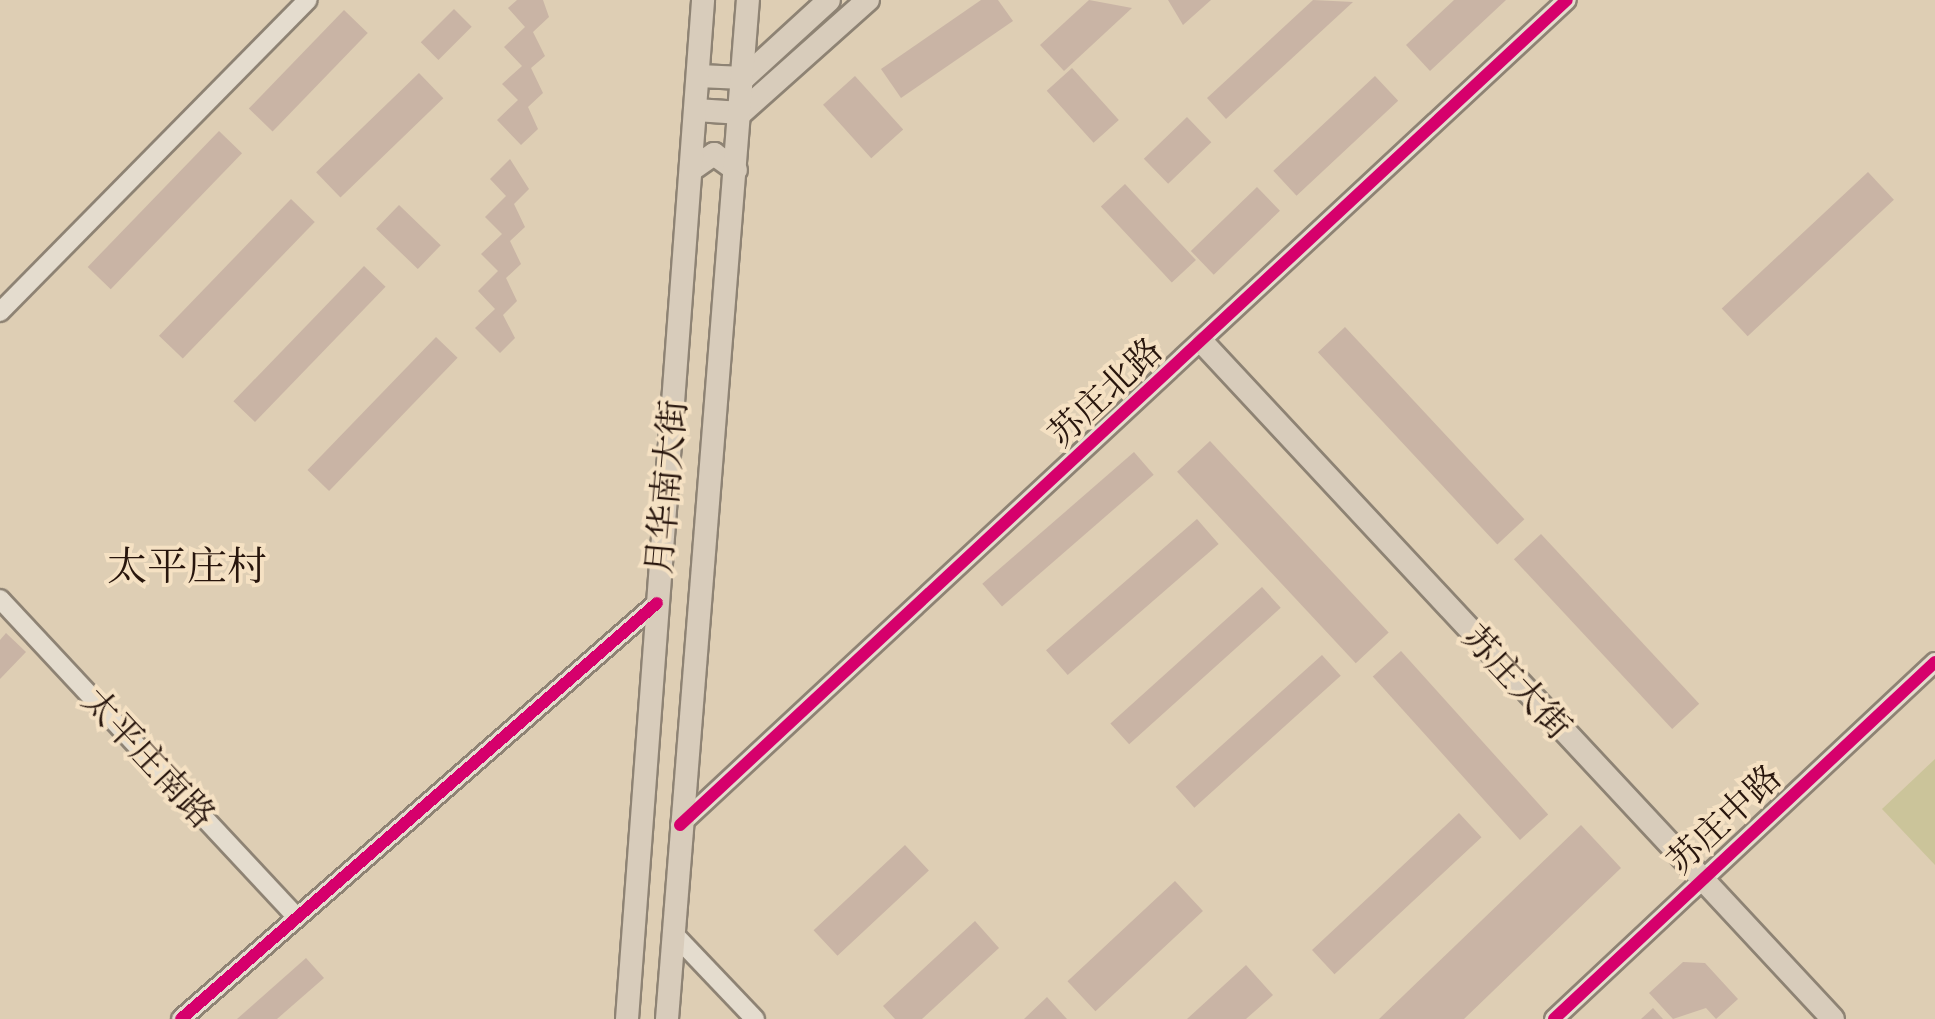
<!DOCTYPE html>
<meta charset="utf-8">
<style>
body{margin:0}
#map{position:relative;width:1935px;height:1019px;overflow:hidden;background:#deceb4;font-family:"Gentium Book Plus","Noto Serif SC",serif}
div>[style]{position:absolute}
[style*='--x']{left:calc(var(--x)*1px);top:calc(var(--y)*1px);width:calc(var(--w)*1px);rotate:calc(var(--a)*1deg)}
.green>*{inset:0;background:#cbc49a}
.building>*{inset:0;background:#c9b4a5;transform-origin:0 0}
.roads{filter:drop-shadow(2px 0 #8e8374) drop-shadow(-2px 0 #8e8374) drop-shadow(0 2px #8e8374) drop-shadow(0 -2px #8e8374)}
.minor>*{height:18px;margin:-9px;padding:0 9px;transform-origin:9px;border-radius:9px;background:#e4dcce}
.major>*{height:22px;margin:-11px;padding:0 11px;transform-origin:11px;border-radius:11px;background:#d8ccbb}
.cycleway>*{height:12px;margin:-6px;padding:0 6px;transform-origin:6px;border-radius:6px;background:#d6006c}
span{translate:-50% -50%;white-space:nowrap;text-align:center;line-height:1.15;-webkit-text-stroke:8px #f5e1c3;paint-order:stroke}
.street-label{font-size:35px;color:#28160d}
.quarter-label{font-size:40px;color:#28160d}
</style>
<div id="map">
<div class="green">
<div style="clip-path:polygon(1935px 759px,1935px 865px,1882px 809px)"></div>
</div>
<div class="building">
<div style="clip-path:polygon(517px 0,543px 0,549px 17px,533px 32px,545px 56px,531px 68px,543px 93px,528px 107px,538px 129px,521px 145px,497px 120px,518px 100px,502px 84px,522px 66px,504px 47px,525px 27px,508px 8px)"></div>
<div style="clip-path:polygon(981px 0,998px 0,1013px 21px,901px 98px,881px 69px)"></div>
<div style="clip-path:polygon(1089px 0,1132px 8px,1064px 71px,1040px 45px)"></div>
<div style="clip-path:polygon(1168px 0,1211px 0,1183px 25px)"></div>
<div style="clip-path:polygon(1313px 0,1353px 2px,1226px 119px,1207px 98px)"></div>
<div style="clip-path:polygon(1454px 0,1506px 0,1430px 71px,1406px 45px)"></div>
<div style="left:454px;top:9px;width:25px;height:47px;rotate:45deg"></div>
<div style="left:344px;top:10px;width:33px;height:137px;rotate:44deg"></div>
<div style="left:1072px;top:68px;width:70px;height:34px;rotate:48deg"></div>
<div style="left:419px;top:73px;width:35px;height:143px;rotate:46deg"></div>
<div style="left:855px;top:76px;width:72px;height:43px;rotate:48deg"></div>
<div style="left:1375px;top:76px;width:34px;height:139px;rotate:47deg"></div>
<div style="left:1187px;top:117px;width:35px;height:60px;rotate:46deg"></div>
<div style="left:219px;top:131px;width:32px;height:189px;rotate:44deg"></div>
<div style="clip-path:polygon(510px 159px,529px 189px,514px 204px,525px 227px,510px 241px,521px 264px,506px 278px,517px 301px,503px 315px,515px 338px,500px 353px,475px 328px,495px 309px,478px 291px,498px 271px,481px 254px,502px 234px,485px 217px,506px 196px,490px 179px)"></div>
<div style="left:1868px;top:172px;width:38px;height:200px;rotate:47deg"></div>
<div style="left:1125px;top:184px;width:104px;height:33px;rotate:47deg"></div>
<div style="left:1257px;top:187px;width:33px;height:92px;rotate:46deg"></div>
<div style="left:291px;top:199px;width:33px;height:190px;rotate:44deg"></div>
<div style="left:399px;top:205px;width:58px;height:33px;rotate:44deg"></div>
<div style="left:364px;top:266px;width:30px;height:188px;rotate:44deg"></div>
<div style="left:1345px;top:327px;width:263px;height:37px;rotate:47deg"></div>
<div style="left:436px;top:337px;width:30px;height:185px;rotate:44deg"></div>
<div style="left:1210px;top:441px;width:262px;height:45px;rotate:47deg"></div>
<div style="left:1134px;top:452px;width:30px;height:201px;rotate:49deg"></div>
<div style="left:1197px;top:519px;width:33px;height:200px;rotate:49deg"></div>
<div style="left:1541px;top:534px;width:232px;height:37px;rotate:47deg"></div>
<div style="left:1262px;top:587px;width:28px;height:204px;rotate:48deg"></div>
<div style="clip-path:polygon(6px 633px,26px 652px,0 679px,0 640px)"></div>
<div style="left:1401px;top:651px;width:220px;height:38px;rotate:48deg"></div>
<div style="left:1322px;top:655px;width:28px;height:197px;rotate:48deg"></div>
<div style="left:1459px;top:813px;width:33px;height:201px;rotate:47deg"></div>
<div style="clip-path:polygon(1581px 825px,1621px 868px,1464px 1019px,1379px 1019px)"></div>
<div style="left:905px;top:845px;width:35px;height:125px;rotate:47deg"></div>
<div style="left:1175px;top:881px;width:41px;height:147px;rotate:47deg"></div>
<div style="clip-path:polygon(975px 921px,999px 948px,922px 1019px,895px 1019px,883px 1006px)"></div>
<div style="clip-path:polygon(306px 958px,324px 978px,277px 1019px,237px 1019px)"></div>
<div style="clip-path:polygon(1683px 962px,1705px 963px,1738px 999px,1716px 1019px,1706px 1008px,1673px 1019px,1649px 993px)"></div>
<div style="clip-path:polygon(1246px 965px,1273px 995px,1246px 1019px,1187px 1019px)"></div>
<div style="clip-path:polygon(1047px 997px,1067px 1019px,1024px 1019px)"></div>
<div style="clip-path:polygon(1653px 1008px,1663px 1019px,1641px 1019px)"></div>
</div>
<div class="roads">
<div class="minor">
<div style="--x:0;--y:312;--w:438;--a:-45.4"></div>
<div style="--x:0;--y:599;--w:435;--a:47"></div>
<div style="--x:680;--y:825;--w:1211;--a:-42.93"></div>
<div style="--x:673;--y:933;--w:119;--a:46.4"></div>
<div style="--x:181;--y:1019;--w:632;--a:-41.15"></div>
<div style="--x:1554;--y:1019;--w:522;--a:-43.14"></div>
</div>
<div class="major">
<div style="--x:698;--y:76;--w:46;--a:2.5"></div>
<div style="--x:744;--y:78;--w:115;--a:-42.5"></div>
<div style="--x:696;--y:110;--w:45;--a:3.8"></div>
<div style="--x:741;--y:113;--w:170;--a:-41.7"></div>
<div style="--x:691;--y:170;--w:28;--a:-35"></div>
<div style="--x:714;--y:154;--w:27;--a:36"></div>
<div style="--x:1203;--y:343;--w:924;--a:47.02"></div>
<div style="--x:627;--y:1019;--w:1022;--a:-85.73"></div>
<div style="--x:667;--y:1019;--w:1022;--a:-85.46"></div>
</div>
</div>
<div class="cycleway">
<div style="--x:680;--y:825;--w:1211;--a:-42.93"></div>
<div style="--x:181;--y:1019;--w:632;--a:-41.15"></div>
<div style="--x:1554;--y:1019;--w:522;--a:-43.14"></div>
</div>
<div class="street-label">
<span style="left:1105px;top:392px;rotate:-43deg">苏庄北路</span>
<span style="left:666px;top:487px;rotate:-85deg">月华南大街</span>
<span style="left:1517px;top:682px;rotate:47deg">苏庄大街</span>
<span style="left:149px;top:758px;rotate:47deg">太平庄南路</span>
<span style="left:1724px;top:819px;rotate:-43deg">苏庄中路</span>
</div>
<div class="quarter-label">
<span style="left:187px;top:566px">太平庄村</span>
</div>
</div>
